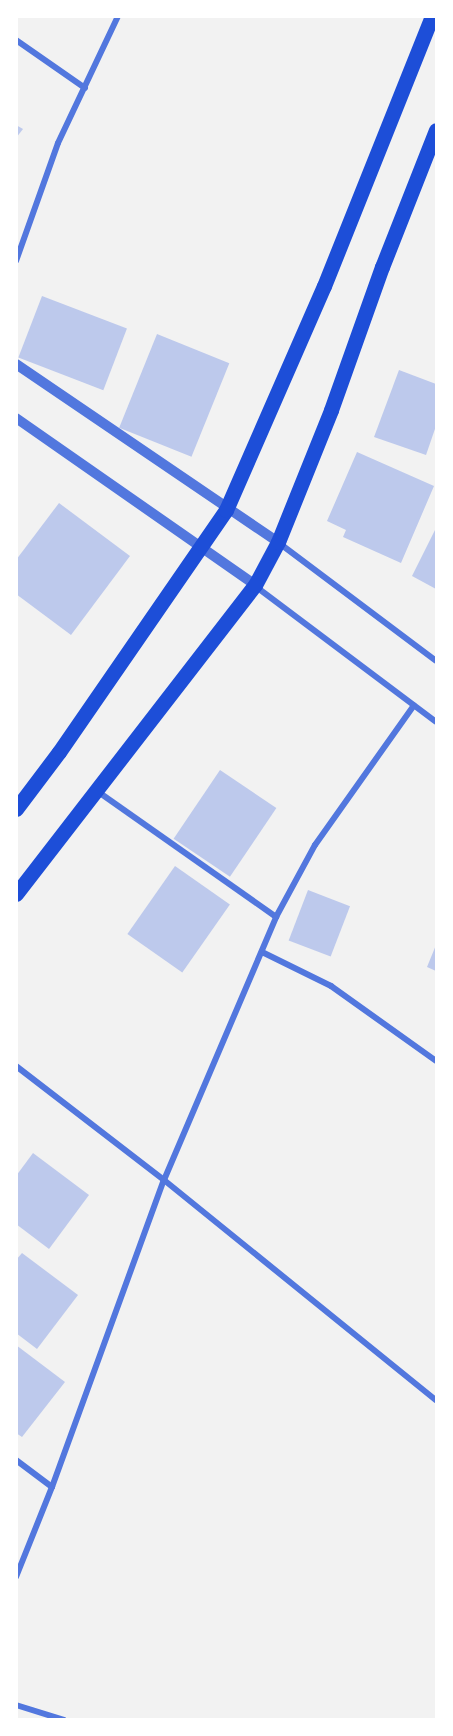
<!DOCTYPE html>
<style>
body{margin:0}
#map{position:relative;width:453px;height:1736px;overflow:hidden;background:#f2f2f2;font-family:"Zilla Slab",serif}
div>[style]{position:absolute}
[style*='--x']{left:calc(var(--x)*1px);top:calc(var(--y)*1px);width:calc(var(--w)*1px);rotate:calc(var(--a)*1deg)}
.building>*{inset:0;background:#bdc9ec;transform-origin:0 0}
.minor>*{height:6px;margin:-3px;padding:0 3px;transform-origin:3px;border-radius:3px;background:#5277de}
.tertiary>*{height:10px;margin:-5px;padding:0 5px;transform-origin:5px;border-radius:5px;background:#5277de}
.primary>*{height:15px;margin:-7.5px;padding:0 7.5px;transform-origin:7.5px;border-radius:7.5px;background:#1d4ed8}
span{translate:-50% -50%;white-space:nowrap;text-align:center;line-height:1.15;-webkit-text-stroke:5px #fff;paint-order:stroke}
.frame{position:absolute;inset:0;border:18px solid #fff;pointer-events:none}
</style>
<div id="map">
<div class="building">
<div style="clip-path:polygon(16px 125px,23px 129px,16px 138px)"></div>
<div style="left:42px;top:296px;width:91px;height:66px;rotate:21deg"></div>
<div style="left:157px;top:334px;width:78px;height:101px;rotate:22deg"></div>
<div style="clip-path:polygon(399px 370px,436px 384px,436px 426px,426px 455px,374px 437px)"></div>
<div style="clip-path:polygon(357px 452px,434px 486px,401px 563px,343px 537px,346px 530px,327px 521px)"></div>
<div style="clip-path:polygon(59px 503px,130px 556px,71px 635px,16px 594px,16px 560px)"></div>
<div style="clip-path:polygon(436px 528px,436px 589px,412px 576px)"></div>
<div style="left:220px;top:770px;width:68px;height:83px;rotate:34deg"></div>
<div style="left:175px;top:866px;width:67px;height:83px;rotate:35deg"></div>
<div style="left:308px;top:890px;width:45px;height:54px;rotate:21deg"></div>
<div style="clip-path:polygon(436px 945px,436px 971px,427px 967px)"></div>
<div style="clip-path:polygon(33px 1153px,89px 1195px,49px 1249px,16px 1224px,16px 1176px)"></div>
<div style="clip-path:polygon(22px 1253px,78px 1295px,37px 1349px,16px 1333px,16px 1260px)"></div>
<div style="clip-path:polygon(16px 1345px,65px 1382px,22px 1437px,16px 1433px)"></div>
</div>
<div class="minor">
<div style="--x:16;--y:40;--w:84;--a:34.8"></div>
<div style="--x:16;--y:261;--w:125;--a:-70.4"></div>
<div style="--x:58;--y:143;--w:140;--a:-64.7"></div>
<div style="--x:279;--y:543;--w:196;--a:36.9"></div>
<div style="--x:255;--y:586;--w:226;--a:36.9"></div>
<div style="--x:97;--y:791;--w:219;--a:35.1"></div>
<div style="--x:262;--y:952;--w:77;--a:26.2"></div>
<div style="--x:331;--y:986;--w:129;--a:35.5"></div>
<div style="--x:16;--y:1066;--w:187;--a:37.6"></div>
<div style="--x:164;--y:1180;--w:350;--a:39"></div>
<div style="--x:16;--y:1460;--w:45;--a:36.9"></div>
<div style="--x:16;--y:1577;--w:97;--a:-68.2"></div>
<div style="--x:52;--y:1487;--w:327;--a:-70"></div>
<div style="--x:164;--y:1180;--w:286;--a:-66.9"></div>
<div style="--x:276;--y:917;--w:82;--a:-61.6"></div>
<div style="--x:315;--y:845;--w:171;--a:-54.7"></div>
<div style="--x:16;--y:1705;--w:50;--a:17.4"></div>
</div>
<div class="tertiary">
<div style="--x:16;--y:364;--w:317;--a:34.2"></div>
<div style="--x:16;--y:418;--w:292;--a:34.9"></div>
</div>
<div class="primary">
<div style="--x:16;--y:809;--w:71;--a:-53"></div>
<div style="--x:59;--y:752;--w:294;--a:-55.4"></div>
<div style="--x:226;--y:510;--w:244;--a:-66.4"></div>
<div style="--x:324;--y:286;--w:291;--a:-68.2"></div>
<div style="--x:16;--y:894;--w:391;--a:-52.3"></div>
<div style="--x:255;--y:585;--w:49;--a:-61.9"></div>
<div style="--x:278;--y:542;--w:142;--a:-68.1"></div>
<div style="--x:331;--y:410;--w:152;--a:-70.4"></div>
<div style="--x:382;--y:267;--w:147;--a:-68.5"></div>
</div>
<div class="frame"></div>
</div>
